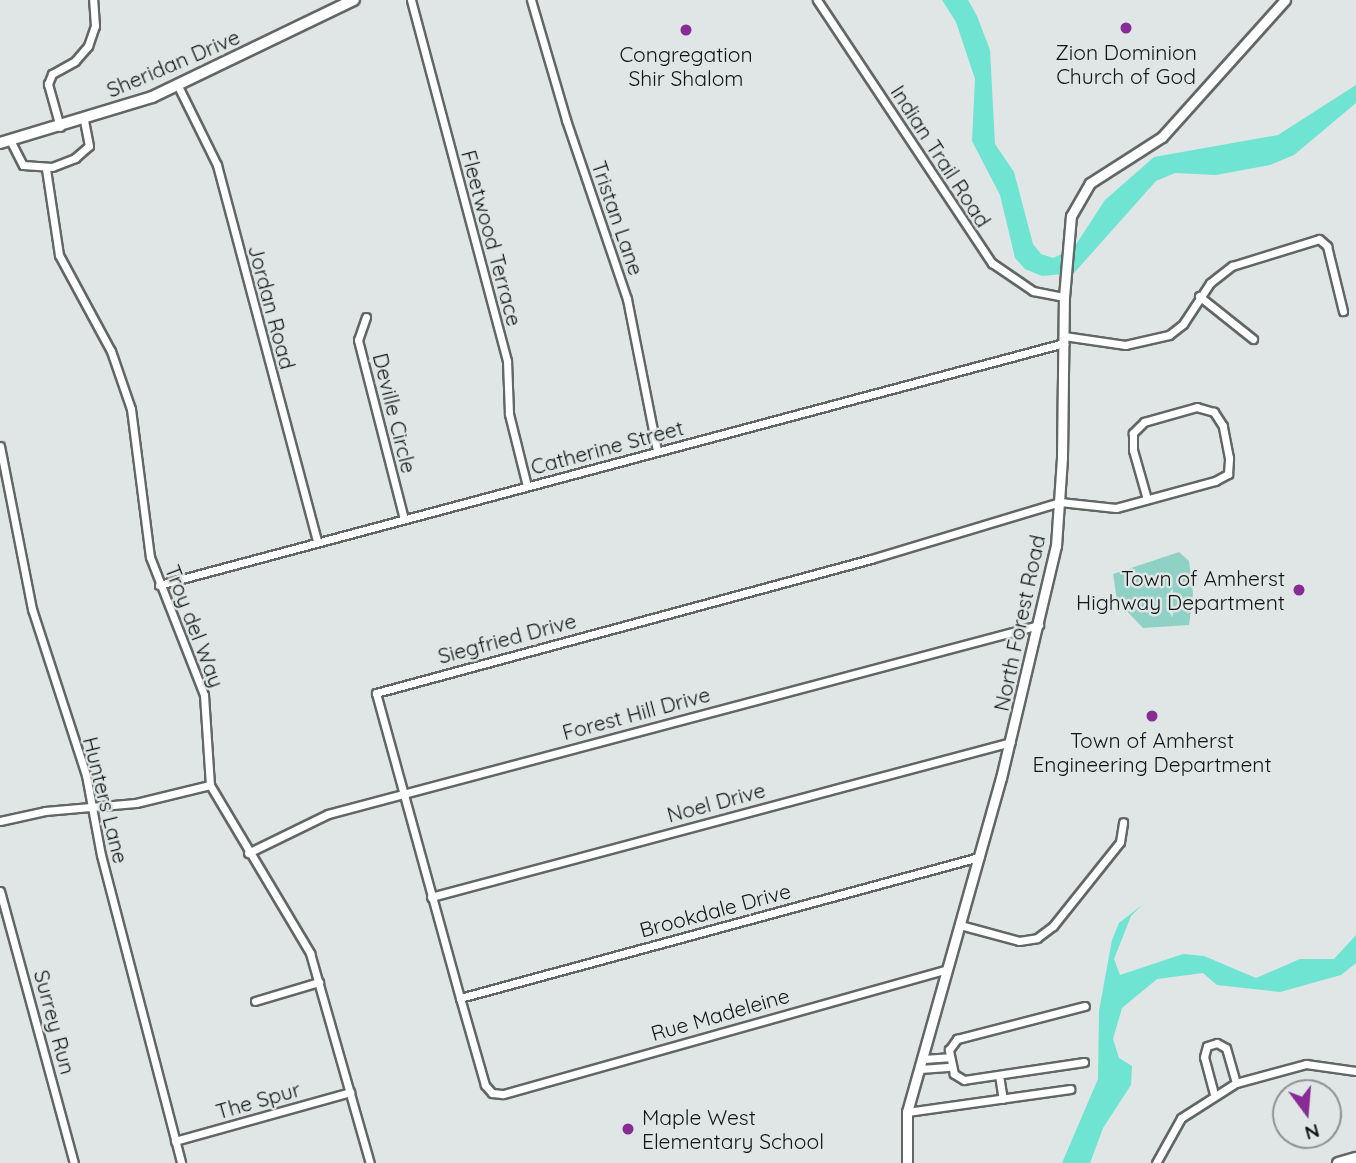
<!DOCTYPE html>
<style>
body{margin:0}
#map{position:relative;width:1356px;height:1163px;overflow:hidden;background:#dfe6e5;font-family:Quicksand,sans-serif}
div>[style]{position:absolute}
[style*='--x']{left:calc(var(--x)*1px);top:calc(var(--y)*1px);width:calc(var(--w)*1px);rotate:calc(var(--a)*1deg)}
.green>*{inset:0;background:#90d1c6}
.water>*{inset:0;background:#6fe4d2}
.roads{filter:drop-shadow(2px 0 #616766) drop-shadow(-2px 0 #616766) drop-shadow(0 2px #616766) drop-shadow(0 -2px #616766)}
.minor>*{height:7px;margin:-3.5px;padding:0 3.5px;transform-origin:3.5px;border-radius:3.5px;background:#fff}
.tertiary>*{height:9px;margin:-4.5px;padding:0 4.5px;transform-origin:4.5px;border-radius:4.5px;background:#fff}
.secondary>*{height:10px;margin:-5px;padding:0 5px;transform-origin:5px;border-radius:5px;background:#fff}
.primary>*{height:10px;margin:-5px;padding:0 5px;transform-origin:5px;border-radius:5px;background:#fff}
.dots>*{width:19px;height:19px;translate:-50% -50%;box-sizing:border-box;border:4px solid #dfe6e5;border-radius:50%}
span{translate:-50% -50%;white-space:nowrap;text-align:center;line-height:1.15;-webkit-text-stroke:5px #dfe6e5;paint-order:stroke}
.poi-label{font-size:21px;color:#131515}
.right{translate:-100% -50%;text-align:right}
.left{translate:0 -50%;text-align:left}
.street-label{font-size:21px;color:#131515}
.north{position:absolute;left:1272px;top:1079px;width:70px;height:70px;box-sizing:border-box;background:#dfe6e5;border:2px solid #8d9292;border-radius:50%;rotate:164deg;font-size:19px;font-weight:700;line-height:28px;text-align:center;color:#131515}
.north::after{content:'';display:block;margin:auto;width:24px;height:32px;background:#882b95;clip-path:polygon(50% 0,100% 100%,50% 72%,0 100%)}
</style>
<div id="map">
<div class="green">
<div style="clip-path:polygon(1179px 552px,1189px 561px,1193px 593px,1189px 625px,1143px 628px,1117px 601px,1113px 574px)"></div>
</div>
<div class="water">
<div style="clip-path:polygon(942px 0,968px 0,977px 16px,990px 50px,995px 144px,1014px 172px,1033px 244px,1041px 254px,1053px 258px,1073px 249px,1105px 200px,1154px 157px,1278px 135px,1356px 85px,1356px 103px,1294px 155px,1270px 165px,1216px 175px,1175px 173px,1156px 181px,1074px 273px,1042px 276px,1025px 269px,1015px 258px,1000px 195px,972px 141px,975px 79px,956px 22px)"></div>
<div style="clip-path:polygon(1142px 905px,1131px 916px,1114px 959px,1120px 975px,1183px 954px,1204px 956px,1256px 978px,1300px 959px,1334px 959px,1356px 935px,1356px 963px,1341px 975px,1280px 992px,1217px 985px,1203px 973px,1157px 979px,1122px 1008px,1113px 1039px,1119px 1058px,1132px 1066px,1131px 1085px,1103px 1128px,1090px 1163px,1062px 1163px,1098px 1079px,1099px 1011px,1112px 940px,1119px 923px)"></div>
</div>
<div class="roads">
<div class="minor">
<div style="--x:411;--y:0;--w:374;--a:75.1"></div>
<div style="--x:507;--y:361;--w:53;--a:87.8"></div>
<div style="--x:509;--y:414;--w:74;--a:76"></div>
<div style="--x:531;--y:0;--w:125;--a:73.7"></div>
<div style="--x:566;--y:120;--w:189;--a:71.2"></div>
<div style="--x:627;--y:299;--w:155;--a:78.8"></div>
<div style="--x:817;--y:0;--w:316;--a:56.4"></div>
<div style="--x:992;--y:263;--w:50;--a:34.3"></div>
<div style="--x:1033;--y:291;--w:32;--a:11"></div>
<div style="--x:178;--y:86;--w:88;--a:63.7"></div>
<div style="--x:217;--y:165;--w:390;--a:75.1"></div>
<div style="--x:60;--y:127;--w:45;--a:-105.6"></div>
<div style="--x:48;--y:84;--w:11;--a:-68"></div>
<div style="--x:52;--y:74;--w:26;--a:-29"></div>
<div style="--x:75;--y:61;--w:20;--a:-49"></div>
<div style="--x:88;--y:46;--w:21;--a:-71"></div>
<div style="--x:95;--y:26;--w:26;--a:-94"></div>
<div style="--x:10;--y:140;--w:28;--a:63"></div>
<div style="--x:23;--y:165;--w:29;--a:4"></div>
<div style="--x:52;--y:167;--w:25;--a:-21"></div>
<div style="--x:75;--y:158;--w:18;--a:-41"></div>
<div style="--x:89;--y:146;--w:26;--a:-101"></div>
<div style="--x:46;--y:169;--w:87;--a:81.4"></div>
<div style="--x:59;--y:255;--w:109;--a:61.6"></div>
<div style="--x:111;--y:351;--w:61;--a:71"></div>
<div style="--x:131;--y:409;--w:149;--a:82.7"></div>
<div style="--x:150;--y:557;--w:148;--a:68.6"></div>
<div style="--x:204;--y:695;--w:90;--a:86.2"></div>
<div style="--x:210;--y:785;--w:196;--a:59.2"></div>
<div style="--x:310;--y:953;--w:218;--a:74.1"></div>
<div style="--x:1199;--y:296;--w:69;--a:38.5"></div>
<div style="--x:366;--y:317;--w:24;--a:109"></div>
<div style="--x:358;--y:340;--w:185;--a:75.6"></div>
<div style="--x:1064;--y:336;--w:62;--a:8.4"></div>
<div style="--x:1125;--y:345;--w:45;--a:-12.8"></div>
<div style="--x:1169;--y:335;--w:18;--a:-38"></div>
<div style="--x:1183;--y:324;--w:49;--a:-56.6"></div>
<div style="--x:1210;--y:283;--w:28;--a:-38"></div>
<div style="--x:1232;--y:266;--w:91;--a:-17.2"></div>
<div style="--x:1319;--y:239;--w:11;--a:41"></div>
<div style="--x:1327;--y:246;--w:67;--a:76.2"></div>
<div style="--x:0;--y:446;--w:166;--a:78.9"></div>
<div style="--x:32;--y:609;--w:175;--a:72"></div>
<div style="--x:86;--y:775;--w:81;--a:79.4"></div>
<div style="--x:101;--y:855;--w:318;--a:75.4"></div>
<div style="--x:159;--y:585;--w:937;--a:-14.97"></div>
<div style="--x:0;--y:821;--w:46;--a:-12.5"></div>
<div style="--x:45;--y:811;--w:91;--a:-5"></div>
<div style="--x:136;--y:803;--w:76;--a:-13.7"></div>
<div style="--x:248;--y:853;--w:89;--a:-26"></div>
<div style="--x:328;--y:814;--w:736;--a:-14.89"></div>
<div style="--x:0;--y:891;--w:282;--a:74.8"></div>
<div style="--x:431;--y:897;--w:600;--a:-14.96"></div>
<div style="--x:960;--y:925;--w:61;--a:15.2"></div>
<div style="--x:1019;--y:941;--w:18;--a:-9"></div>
<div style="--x:1037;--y:938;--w:20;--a:-37"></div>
<div style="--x:1053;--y:926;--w:107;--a:-51.4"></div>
<div style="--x:1120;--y:842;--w:20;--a:-81"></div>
<div style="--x:948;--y:969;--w:463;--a:164.3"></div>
<div style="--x:502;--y:1094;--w:10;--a:-174"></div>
<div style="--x:492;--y:1093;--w:11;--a:-131"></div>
<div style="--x:485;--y:1085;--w:91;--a:-106"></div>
<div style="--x:460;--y:998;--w:316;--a:-105.4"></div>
<div style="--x:376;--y:693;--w:513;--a:-15.15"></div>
<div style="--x:871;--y:559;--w:197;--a:-16.8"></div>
<div style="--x:1060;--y:502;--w:56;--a:6.1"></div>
<div style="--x:1116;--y:508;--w:103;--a:-15.3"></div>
<div style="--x:1215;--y:481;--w:15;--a:-28"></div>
<div style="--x:1228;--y:474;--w:16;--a:-86"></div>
<div style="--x:1229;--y:458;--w:33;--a:-101"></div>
<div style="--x:1223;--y:426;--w:17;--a:-123"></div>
<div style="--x:1214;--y:412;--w:18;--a:-164"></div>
<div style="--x:1197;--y:407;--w:55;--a:164.2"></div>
<div style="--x:1144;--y:422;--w:16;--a:135"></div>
<div style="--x:1133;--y:433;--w:17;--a:90"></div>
<div style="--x:1133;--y:450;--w:51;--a:74.1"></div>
<div style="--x:460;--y:998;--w:538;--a:-15.2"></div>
<div style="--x:255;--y:1001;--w:67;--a:-16.5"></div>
<div style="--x:923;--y:1059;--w:26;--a:-4"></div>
<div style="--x:1084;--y:1062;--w:121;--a:171.5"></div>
<div style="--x:964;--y:1080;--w:12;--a:-149"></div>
<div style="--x:954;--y:1074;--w:25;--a:-102"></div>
<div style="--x:949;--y:1050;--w:14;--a:-54"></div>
<div style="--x:957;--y:1039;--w:132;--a:-14.5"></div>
<div style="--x:920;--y:1069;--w:31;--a:-4"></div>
<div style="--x:999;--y:1075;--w:24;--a:81"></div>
<div style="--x:1214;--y:1094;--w:38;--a:-105"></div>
<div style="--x:1204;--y:1057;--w:11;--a:-75"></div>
<div style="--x:1207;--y:1046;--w:10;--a:-17"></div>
<div style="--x:1217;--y:1043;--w:10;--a:29"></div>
<div style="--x:1226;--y:1048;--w:36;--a:74"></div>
<div style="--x:907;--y:1112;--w:165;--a:-8"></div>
<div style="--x:175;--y:1141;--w:182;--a:-15.6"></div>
<div style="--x:1156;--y:1163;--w:51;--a:-60.9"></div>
<div style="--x:1181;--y:1118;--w:65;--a:-32.5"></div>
<div style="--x:1236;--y:1083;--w:73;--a:-15.2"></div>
<div style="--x:1306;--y:1064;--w:50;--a:8"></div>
</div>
<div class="tertiary">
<div style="--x:907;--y:1163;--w:51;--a:-90"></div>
<div style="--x:907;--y:1112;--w:347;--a:-74.3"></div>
<div style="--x:1001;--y:778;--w:238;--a:-76.7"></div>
<div style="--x:1056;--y:546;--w:89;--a:-86.1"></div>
<div style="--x:1062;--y:457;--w:160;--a:-89.3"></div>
<div style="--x:1064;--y:297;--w:81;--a:-85.1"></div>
<div style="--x:1071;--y:216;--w:38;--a:-60"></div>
<div style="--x:1090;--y:183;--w:85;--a:-32.6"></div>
<div style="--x:1162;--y:137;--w:184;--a:-48.1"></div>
</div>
<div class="secondary">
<div style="--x:1338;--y:1163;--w:19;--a:-16"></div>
</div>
<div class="primary">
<div style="--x:0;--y:143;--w:159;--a:-16.8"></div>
<div style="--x:152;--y:97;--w:224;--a:-25.7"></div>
</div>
</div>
<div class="dots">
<div style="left:1126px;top:28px;background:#882b95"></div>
<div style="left:686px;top:30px;background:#882b95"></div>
<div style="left:1299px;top:590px;background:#882b95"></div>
<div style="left:1152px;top:716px;background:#882b95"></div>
<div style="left:628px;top:1129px;background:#882b95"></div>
</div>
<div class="poi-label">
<span style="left:1126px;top:64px">Zion Dominion<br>Church of God</span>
<span style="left:686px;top:66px">Congregation<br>Shir Shalom</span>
<span class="right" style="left:1285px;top:590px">Town of Amherst<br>Highway Department</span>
<span style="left:1152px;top:752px">Town of Amherst<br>Engineering Department</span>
<span class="left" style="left:642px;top:1129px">Maple West<br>Elementary School</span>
</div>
<div class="street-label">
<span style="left:173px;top:63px;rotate:-23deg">Sheridan Drive</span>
<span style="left:941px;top:156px;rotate:57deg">Indian Trail Road</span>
<span style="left:618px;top:218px;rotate:71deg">Tristan Lane</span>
<span style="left:492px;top:238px;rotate:75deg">Fleetwood Terrace</span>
<span style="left:272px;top:307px;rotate:75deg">Jordan Road</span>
<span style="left:395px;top:413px;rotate:76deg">Deville Circle</span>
<span style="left:607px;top:447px;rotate:-15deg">Catherine Street</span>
<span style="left:1019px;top:623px;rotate:-78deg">North Forest Road</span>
<span style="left:195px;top:626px;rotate:69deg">Troy del Way</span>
<span style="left:507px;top:638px;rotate:-15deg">Siegfried Drive</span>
<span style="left:636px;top:713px;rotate:-15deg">Forest Hill Drive</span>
<span style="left:106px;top:800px;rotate:76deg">Hunters Lane</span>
<span style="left:716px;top:802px;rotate:-15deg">Noel Drive</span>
<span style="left:715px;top:910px;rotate:-15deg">Brookdale Drive</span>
<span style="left:720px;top:1014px;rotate:-16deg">Rue Madeleine</span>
<span style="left:55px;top:1022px;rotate:75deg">Surrey Run</span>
<span style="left:258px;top:1100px;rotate:-16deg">The Spur</span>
</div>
<div class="north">N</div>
</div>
